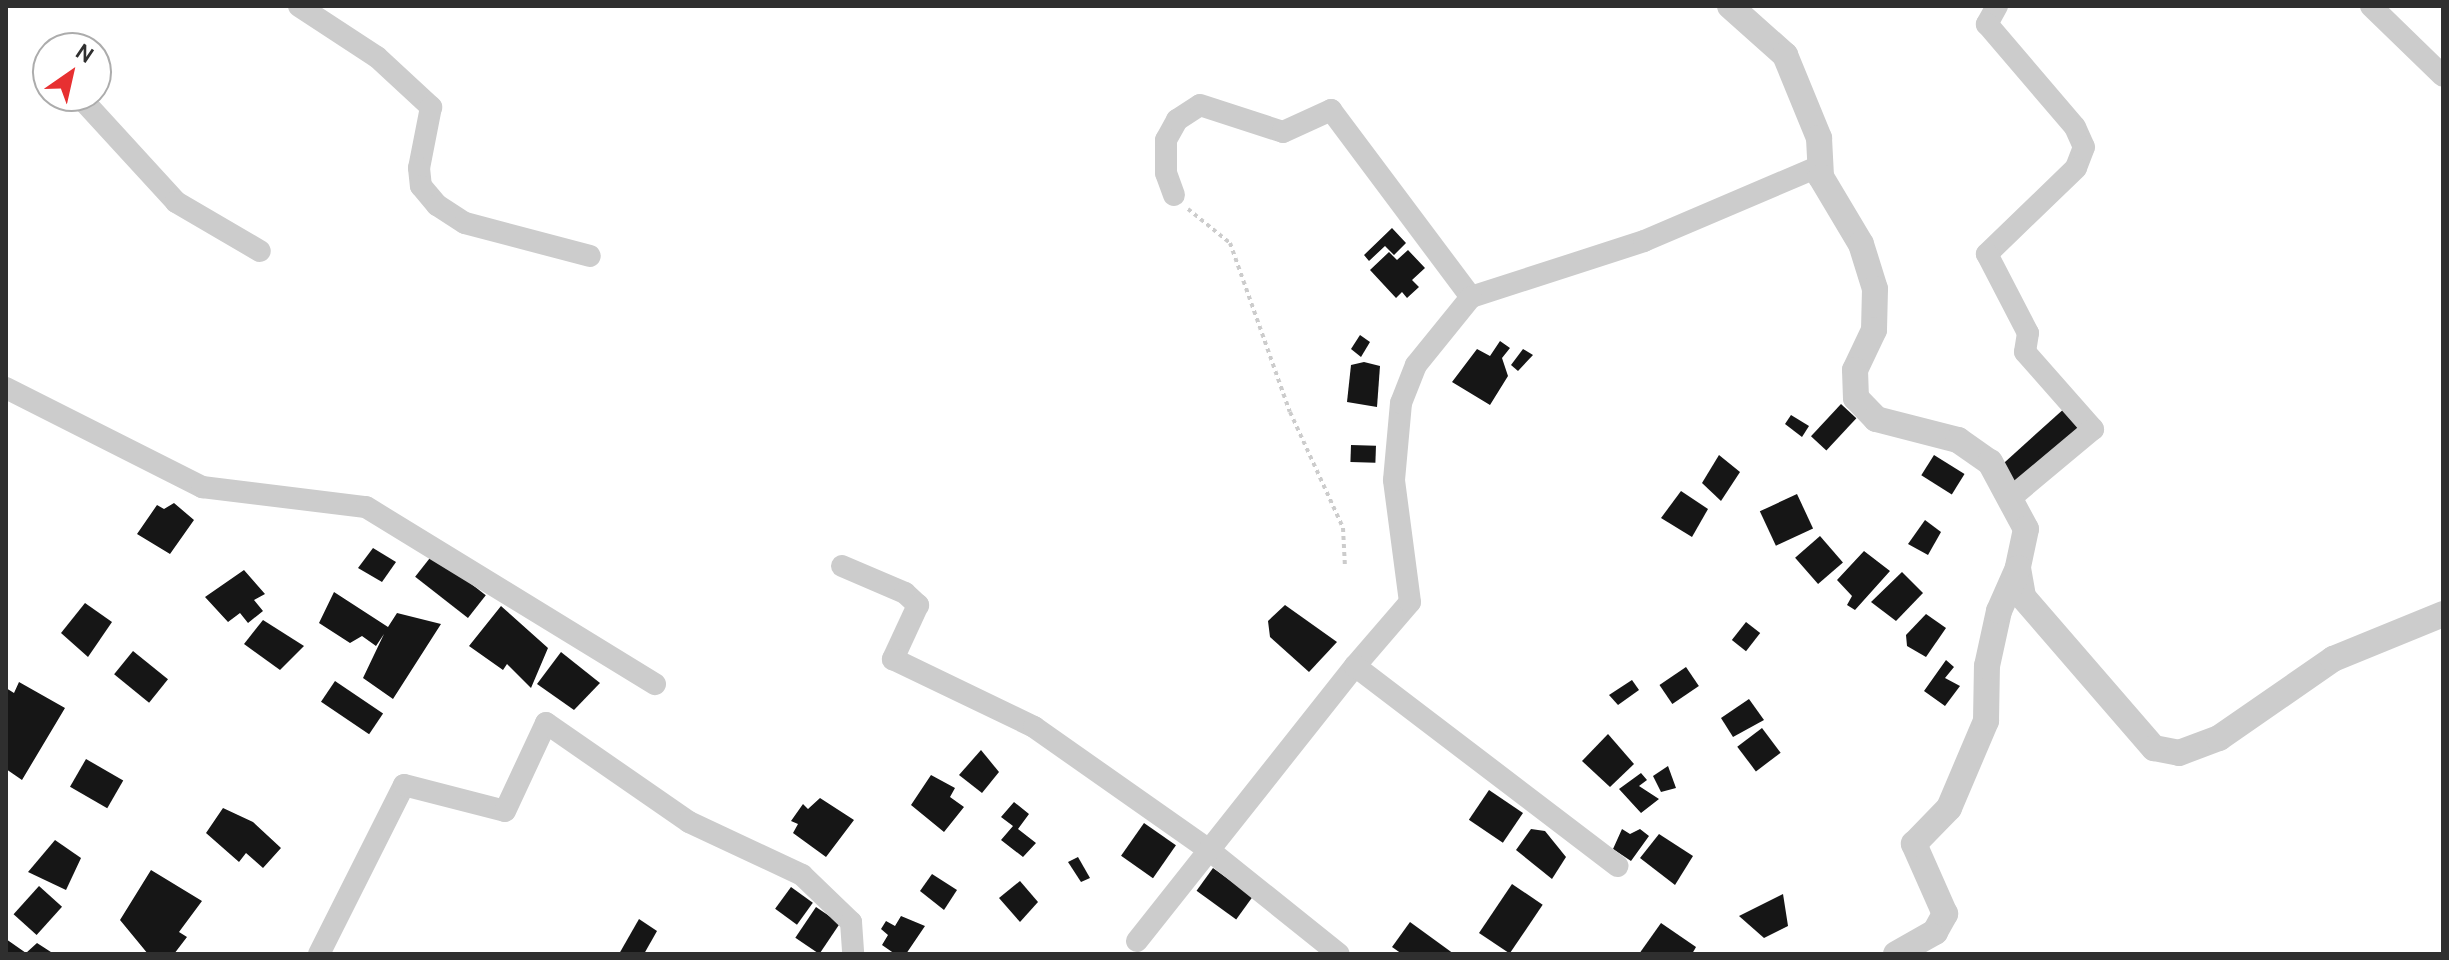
<!DOCTYPE html>
<style>
body{margin:0}
#map{position:relative;width:2449px;height:960px;overflow:hidden;background:#fff;font-family:Cabin,sans-serif}
div>[style]{position:absolute}
[style*='--x']{left:calc(var(--x)*1px);top:calc(var(--y)*1px);width:calc(var(--w)*1px);rotate:calc(var(--a)*1deg)}
.building>*{inset:0;background:#161616;transform-origin:0 0}
.path>*{height:4px;margin-top:-2px;transform-origin:0;background:repeating-linear-gradient(90deg,#ccc 0 4px,transparent 0 8px)}
.minor>*{height:22px;margin:-11px;padding:0 11px;transform-origin:11px;border-radius:11px;background:#ccc}
.tertiary>*{height:26px;margin:-13px;padding:0 13px;transform-origin:13px;border-radius:13px;background:#ccc}
span{translate:-50% -50%;white-space:nowrap;text-align:center;line-height:1.15;-webkit-text-stroke:8px #fff;paint-order:stroke}
.frame{position:absolute;inset:0;border:8px solid #2f2f2f;pointer-events:none}
.north{position:absolute;left:32px;top:32px;width:80px;height:80px;box-sizing:border-box;background:#fff;border:2px solid #acacac;border-radius:50%;rotate:34deg;font-size:22px;font-weight:700;line-height:32px;text-align:center;color:#2f2f2f}
.north::after{content:'';display:block;margin:auto;width:28px;height:36px;background:#e73031;clip-path:polygon(50% 0,100% 100%,50% 72%,0 100%)}
</style>
<div id="map">
<div class="building">
<div style="clip-path:polygon(1392px 228px,1406px 243px,1394px 255px,1385px 246px,1369px 261px,1364px 255px)"></div>
<div style="clip-path:polygon(1408px 250px,1425px 268px,1412px 280px,1419px 287px,1407px 298px,1402px 292px,1396px 298px,1370px 270px,1389px 252px,1397px 260px)"></div>
<div style="clip-path:polygon(1360px 335px,1370px 342px,1361px 357px,1351px 349px)"></div>
<div style="clip-path:polygon(1500px 341px,1510px 348px,1502px 358px,1508px 376px,1490px 405px,1452px 382px,1477px 349px,1490px 356px)"></div>
<div style="clip-path:polygon(1523px 349px,1533px 355px,1518px 371px,1511px 365px)"></div>
<div style="clip-path:polygon(1364px 362px,1380px 366px,1377px 407px,1347px 402px,1351px 365px)"></div>
<div style="left:1841px;top:404px;width:21px;height:44px;rotate:43deg"></div>
<div style="left:2066px;top:407px;width:28px;height:88px;rotate:48deg"></div>
<div style="clip-path:polygon(1791px 415px,1809px 426px,1802px 437px,1785px 424px)"></div>
<div style="left:1351px;top:445px;width:25px;height:17px;rotate:2deg"></div>
<div style="clip-path:polygon(1719px 455px,1740px 472px,1721px 501px,1702px 483px)"></div>
<div style="left:1934px;top:455px;width:36px;height:24px;rotate:32deg"></div>
<div style="clip-path:polygon(1681px 491px,1708px 509px,1692px 537px,1661px 518px)"></div>
<div style="left:1797px;top:494px;width:38px;height:41px;rotate:65deg"></div>
<div style="clip-path:polygon(174px 503px,194px 520px,170px 554px,137px 534px,157px 505px,164px 509px)"></div>
<div style="clip-path:polygon(1925px 520px,1941px 532px,1928px 555px,1908px 544px)"></div>
<div style="left:1820px;top:536px;width:35px;height:33px;rotate:49deg"></div>
<div style="clip-path:polygon(373px 548px,396px 562px,382px 582px,358px 568px)"></div>
<div style="clip-path:polygon(1864px 551px,1890px 571px,1855px 610px,1847px 605px,1852px 596px,1837px 580px)"></div>
<div style="left:433px;top:554px;width:67px;height:29px;rotate:38deg"></div>
<div style="clip-path:polygon(244px 570px,265px 594px,254px 600px,263px 611px,248px 623px,240px 613px,228px 622px,205px 597px)"></div>
<div style="clip-path:polygon(1902px 572px,1923px 593px,1896px 621px,1871px 602px)"></div>
<div style="clip-path:polygon(334px 592px,388px 627px,397px 613px,441px 624px,393px 699px,363px 678px,384px 634px,376px 646px,362px 636px,350px 643px,319px 623px)"></div>
<div style="clip-path:polygon(85px 603px,112px 622px,88px 657px,61px 633px)"></div>
<div style="clip-path:polygon(1285px 605px,1337px 642px,1309px 672px,1270px 637px,1268px 621px)"></div>
<div style="clip-path:polygon(501px 606px,548px 648px,531px 688px,507px 664px,503px 670px,469px 646px)"></div>
<div style="clip-path:polygon(1926px 614px,1946px 628px,1926px 657px,1907px 646px,1906px 635px)"></div>
<div style="clip-path:polygon(263px 620px,304px 646px,280px 670px,244px 644px)"></div>
<div style="left:1746px;top:622px;width:18px;height:23px;rotate:38deg"></div>
<div style="left:133px;top:651px;width:45px;height:30px;rotate:39deg"></div>
<div style="clip-path:polygon(561px 652px,600px 683px,574px 710px,537px 684px)"></div>
<div style="clip-path:polygon(1946px 660px,1954px 667px,1945px 678px,1960px 686px,1945px 706px,1924px 691px)"></div>
<div style="left:1686px;top:667px;width:23px;height:32px;rotate:56deg"></div>
<div style="clip-path:polygon(1632px 680px,1639px 690px,1618px 705px,1609px 695px)"></div>
<div style="left:335px;top:681px;width:58px;height:25px;rotate:34deg"></div>
<div style="clip-path:polygon(19px 682px,65px 708px,22px 780px,6px 769px,6px 688px,14px 693px)"></div>
<div style="clip-path:polygon(1749px 699px,1764px 720px,1733px 737px,1721px 718px)"></div>
<div style="left:1762px;top:728px;width:31px;height:31px;rotate:53deg"></div>
<div style="clip-path:polygon(1608px 734px,1634px 764px,1610px 787px,1582px 761px)"></div>
<div style="clip-path:polygon(981px 750px,999px 772px,982px 793px,959px 775px)"></div>
<div style="left:86px;top:759px;width:43px;height:32px;rotate:30deg"></div>
<div style="clip-path:polygon(1668px 766px,1676px 788px,1661px 792px,1653px 776px)"></div>
<div style="clip-path:polygon(1641px 773px,1647px 780px,1639px 786px,1659px 799px,1641px 813px,1619px 789px)"></div>
<div style="clip-path:polygon(931px 775px,955px 788px,950px 797px,964px 807px,944px 832px,911px 805px)"></div>
<div style="left:1489px;top:790px;width:41px;height:36px;rotate:34deg"></div>
<div style="clip-path:polygon(820px 798px,854px 820px,826px 857px,793px 833px,798px 824px,791px 821px,803px 804px,808px 809px)"></div>
<div style="clip-path:polygon(1014px 802px,1029px 814px,1018px 829px,1036px 843px,1023px 857px,1001px 840px,1013px 826px,1001px 817px)"></div>
<div style="clip-path:polygon(223px 808px,253px 822px,281px 848px,263px 868px,246px 853px,239px 862px,206px 833px)"></div>
<div style="left:1144px;top:823px;width:39px;height:40px;rotate:35deg"></div>
<div style="clip-path:polygon(1531px 829px,1545px 831px,1566px 857px,1552px 879px,1516px 850px)"></div>
<div style="clip-path:polygon(1622px 829px,1630px 834px,1640px 829px,1649px 836px,1631px 861px,1613px 849px)"></div>
<div style="clip-path:polygon(1659px 834px,1693px 856px,1675px 885px,1640px 858px)"></div>
<div style="clip-path:polygon(55px 840px,81px 858px,66px 890px,28px 872px)"></div>
<div style="clip-path:polygon(1078px 857px,1090px 878px,1081px 882px,1068px 862px)"></div>
<div style="left:1213px;top:868px;width:49px;height:28px;rotate:36deg"></div>
<div style="clip-path:polygon(151px 870px,202px 901px,179px 932px,187px 937px,174px 954px,148px 954px,120px 920px)"></div>
<div style="clip-path:polygon(932px 874px,957px 890px,944px 910px,920px 891px)"></div>
<div style="clip-path:polygon(1020px 881px,1038px 902px,1020px 922px,999px 898px)"></div>
<div style="left:1512px;top:884px;width:37px;height:59px;rotate:34deg"></div>
<div style="left:39px;top:886px;width:31px;height:38px;rotate:42deg"></div>
<div style="left:791px;top:887px;width:27px;height:27px;rotate:36deg"></div>
<div style="clip-path:polygon(1783px 894px,1788px 926px,1764px 938px,1739px 916px)"></div>
<div style="left:816px;top:907px;width:29px;height:37px;rotate:34deg"></div>
<div style="clip-path:polygon(901px 916px,925px 926px,906px 954px,895px 954px,882px 945px,888px 935px,881px 929px,886px 921px,895px 926px)"></div>
<div style="clip-path:polygon(639px 919px,657px 931px,644px 954px,619px 954px)"></div>
<div style="clip-path:polygon(1410px 922px,1454px 954px,1402px 954px,1392px 947px)"></div>
<div style="clip-path:polygon(1661px 923px,1696px 947px,1692px 954px,1639px 954px)"></div>
<div style="clip-path:polygon(6px 939px,26px 953px,37px 943px,54px 954px,6px 954px)"></div>
</div>
<div class="path">
<div style="--x:1188;--y:209;--w:54;--a:39"></div>
<div style="--x:1230;--y:243;--w:179;--a:70.5"></div>
<div style="--x:1290;--y:412;--w:128;--a:65.4"></div>
<div style="--x:1343;--y:528;--w:40;--a:87.1"></div>
</div>
<div class="minor">
<div style="--x:299;--y:6;--w:93;--a:33.2"></div>
<div style="--x:377;--y:57;--w:74;--a:42.8"></div>
<div style="--x:431;--y:107;--w:62;--a:101.1"></div>
<div style="--x:419;--y:168;--w:18;--a:84"></div>
<div style="--x:421;--y:186;--w:25;--a:50"></div>
<div style="--x:437;--y:205;--w:33;--a:33"></div>
<div style="--x:465;--y:223;--w:129;--a:14.8"></div>
<div style="--x:1997;--y:6;--w:21;--a:119"></div>
<div style="--x:1987;--y:24;--w:135;--a:49.5"></div>
<div style="--x:2075;--y:127;--w:22;--a:66"></div>
<div style="--x:2084;--y:147;--w:22;--a:111"></div>
<div style="--x:2076;--y:168;--w:124;--a:136"></div>
<div style="--x:1987;--y:254;--w:89;--a:62.6"></div>
<div style="--x:2028;--y:333;--w:19;--a:99"></div>
<div style="--x:2025;--y:352;--w:103;--a:48.6"></div>
<div style="--x:2093;--y:429;--w:104;--a:140.1"></div>
<div style="--x:2371;--y:6;--w:100;--a:44.2"></div>
<div style="--x:79;--y:96;--w:144;--a:47.5"></div>
<div style="--x:176;--y:202;--w:97;--a:30.3"></div>
<div style="--x:1174;--y:195;--w:23;--a:-110"></div>
<div style="--x:1166;--y:173;--w:33;--a:-90"></div>
<div style="--x:1166;--y:140;--w:23;--a:-61"></div>
<div style="--x:1177;--y:120;--w:27;--a:-33"></div>
<div style="--x:1200;--y:105;--w:87;--a:18"></div>
<div style="--x:1283;--y:132;--w:53;--a:-24.6"></div>
<div style="--x:1331;--y:110;--w:234;--a:53.2"></div>
<div style="--x:1471;--y:297;--w:182;--a:-17.9"></div>
<div style="--x:1644;--y:241;--w:191;--a:-23.1"></div>
<div style="--x:6;--y:388;--w:220;--a:26.8"></div>
<div style="--x:202;--y:487;--w:165;--a:7"></div>
<div style="--x:366;--y:507;--w:339;--a:31.5"></div>
<div style="--x:842;--y:566;--w:69;--a:23.2"></div>
<div style="--x:905;--y:593;--w:18;--a:43"></div>
<div style="--x:918;--y:605;--w:60;--a:114.8"></div>
<div style="--x:893;--y:659;--w:157;--a:25.7"></div>
<div style="--x:1034;--y:727;--w:214;--a:35.1"></div>
<div style="--x:1209;--y:850;--w:166;--a:38.7"></div>
<div style="--x:1355;--y:666;--w:84;--a:-49.3"></div>
<div style="--x:1410;--y:602;--w:123;--a:-97.5"></div>
<div style="--x:1394;--y:480;--w:77;--a:-84.8"></div>
<div style="--x:1401;--y:403;--w:41;--a:-68.5"></div>
<div style="--x:1416;--y:365;--w:87;--a:-51"></div>
<div style="--x:1137;--y:941;--w:351;--a:-51.6"></div>
<div style="--x:1355;--y:666;--w:330;--a:37.3"></div>
<div style="--x:319;--y:954;--w:189;--a:-63.3"></div>
<div style="--x:404;--y:785;--w:104;--a:14.4"></div>
<div style="--x:505;--y:811;--w:97;--a:-65"></div>
<div style="--x:546;--y:723;--w:174;--a:34.7"></div>
<div style="--x:689;--y:822;--w:125;--a:25.1"></div>
<div style="--x:802;--y:875;--w:68;--a:43.8"></div>
<div style="--x:851;--y:922;--w:32;--a:86"></div>
</div>
<div class="tertiary">
<div style="--x:1730;--y:6;--w:74;--a:41.7"></div>
<div style="--x:1785;--y:55;--w:90;--a:67.7"></div>
<div style="--x:1819;--y:138;--w:39;--a:87"></div>
<div style="--x:1821;--y:177;--w:78;--a:59.2"></div>
<div style="--x:1861;--y:244;--w:47;--a:72.7"></div>
<div style="--x:1875;--y:289;--w:41;--a:91.4"></div>
<div style="--x:1874;--y:330;--w:44;--a:115.4"></div>
<div style="--x:1855;--y:370;--w:28;--a:88"></div>
<div style="--x:1856;--y:398;--w:29;--a:46"></div>
<div style="--x:1876;--y:419;--w:85;--a:14.4"></div>
<div style="--x:1958;--y:440;--w:39;--a:35"></div>
<div style="--x:1990;--y:462;--w:76;--a:61.8"></div>
<div style="--x:2026;--y:529;--w:40;--a:102"></div>
<div style="--x:2018;--y:568;--w:29;--a:80"></div>
<div style="--x:2023;--y:597;--w:200;--a:49.1"></div>
<div style="--x:2154;--y:748;--w:25;--a:11"></div>
<div style="--x:2179;--y:753;--w:43;--a:-20.6"></div>
<div style="--x:2219;--y:738;--w:139;--a:-34.7"></div>
<div style="--x:2333;--y:659;--w:119;--a:-22.2"></div>
<div style="--x:1896;--y:954;--w:45;--a:-29.4"></div>
<div style="--x:1935;--y:932;--w:21;--a:-61"></div>
<div style="--x:1945;--y:914;--w:77;--a:-113.9"></div>
<div style="--x:1914;--y:844;--w:50;--a:-45.8"></div>
<div style="--x:1949;--y:808;--w:95;--a:-67"></div>
<div style="--x:1986;--y:721;--w:55;--a:-89"></div>
<div style="--x:1987;--y:666;--w:56;--a:-77.7"></div>
<div style="--x:1999;--y:611;--w:47;--a:-66.2"></div>
</div>
<div class="frame"></div>
<div class="north">N</div>
</div>
